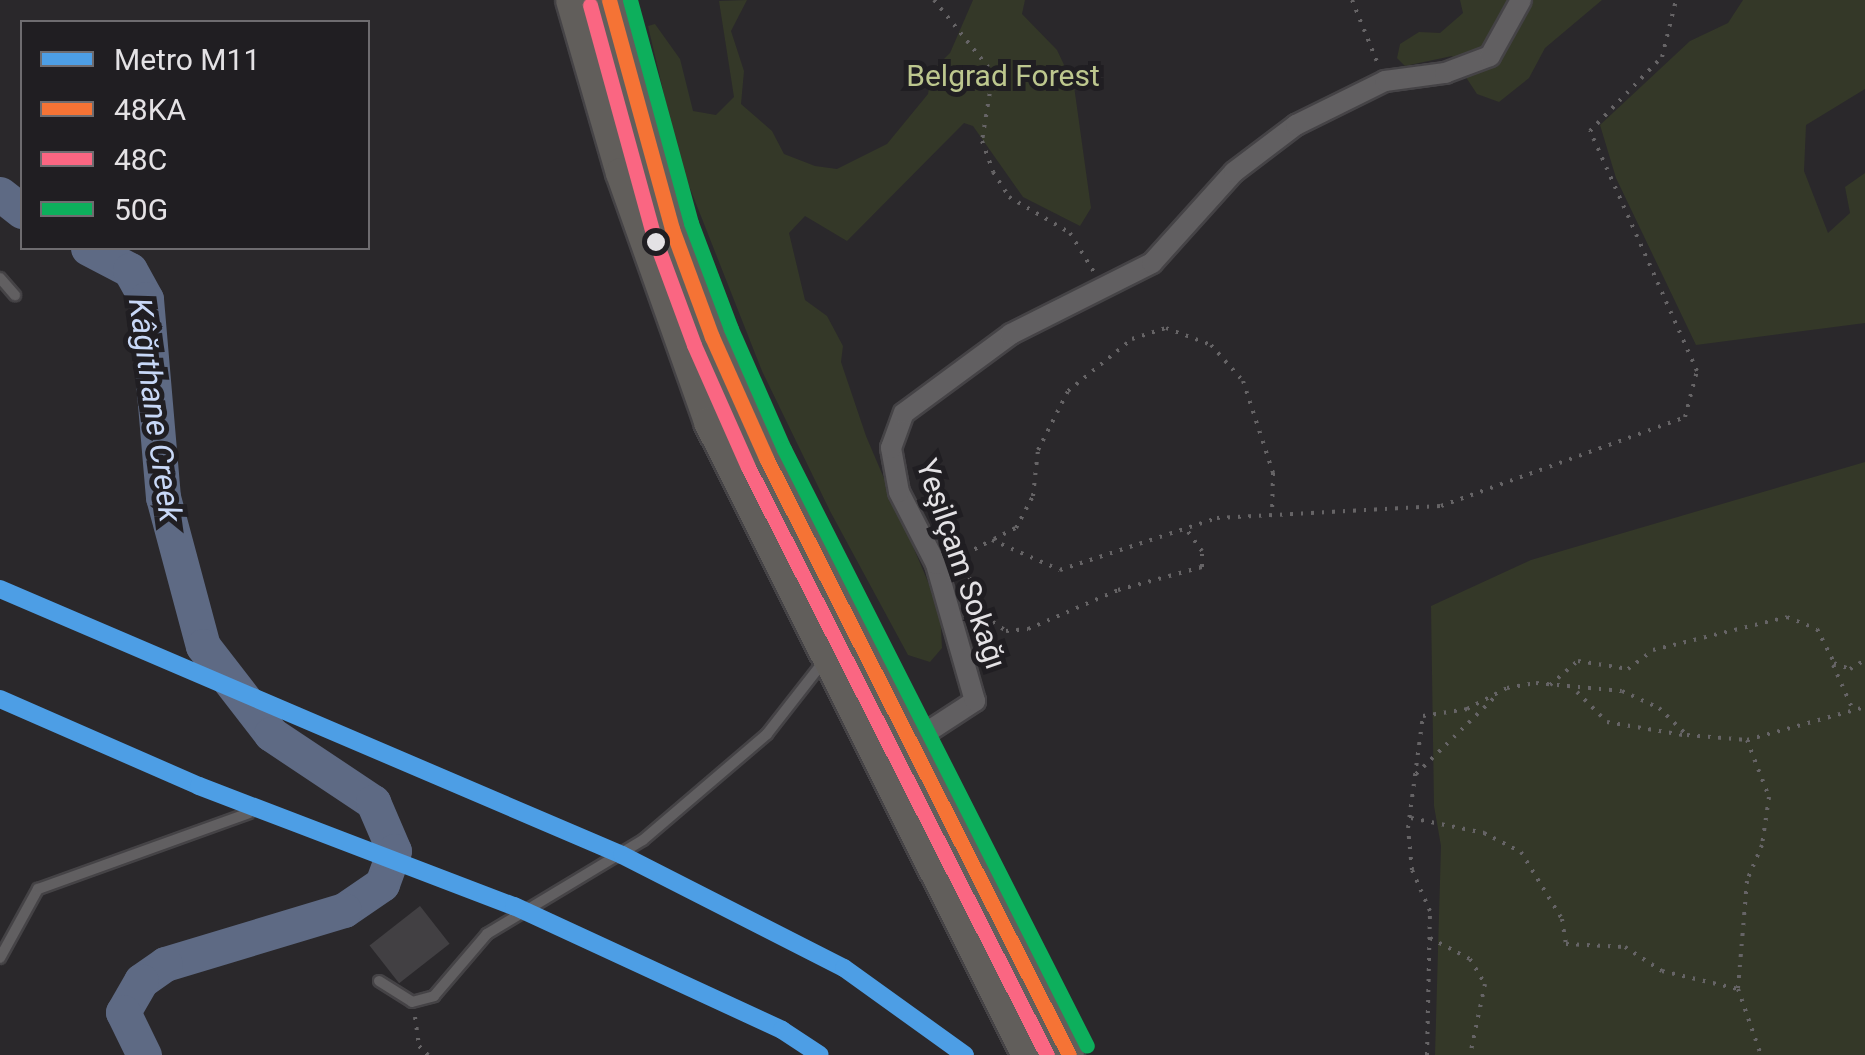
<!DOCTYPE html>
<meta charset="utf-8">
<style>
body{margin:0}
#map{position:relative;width:1865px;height:1055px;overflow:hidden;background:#2a282b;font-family:Roboto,sans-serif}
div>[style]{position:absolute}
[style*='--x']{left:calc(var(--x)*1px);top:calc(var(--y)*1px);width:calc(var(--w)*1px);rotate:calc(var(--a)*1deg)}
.green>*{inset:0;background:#343828}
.river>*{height:35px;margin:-17.5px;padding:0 17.5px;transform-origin:17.5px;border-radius:17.5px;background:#5e6a84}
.building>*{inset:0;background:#424043;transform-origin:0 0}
.path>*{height:4px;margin-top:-2px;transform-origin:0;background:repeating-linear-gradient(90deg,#666466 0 2.5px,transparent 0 10.5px)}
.roads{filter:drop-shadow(2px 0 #454346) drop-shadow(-2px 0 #454346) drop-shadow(0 2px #454346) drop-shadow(0 -2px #454346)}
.lane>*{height:10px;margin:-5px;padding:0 5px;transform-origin:5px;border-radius:5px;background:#615f61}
.street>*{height:20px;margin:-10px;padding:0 10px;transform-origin:10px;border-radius:10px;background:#615f61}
.primary>*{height:30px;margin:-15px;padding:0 15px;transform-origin:15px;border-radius:15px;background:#615e5b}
.bus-1>*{height:15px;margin:-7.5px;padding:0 7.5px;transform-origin:7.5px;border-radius:7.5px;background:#f57335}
.bus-2>*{height:15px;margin:-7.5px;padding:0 7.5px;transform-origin:7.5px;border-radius:7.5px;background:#fa6682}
.bus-3>*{height:15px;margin:-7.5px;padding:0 7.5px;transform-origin:7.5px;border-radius:7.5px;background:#0daf5c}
.metro-1>*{height:18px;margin:-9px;padding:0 9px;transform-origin:9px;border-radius:9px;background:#4d9ee5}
.dots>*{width:28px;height:28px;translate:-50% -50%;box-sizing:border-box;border:5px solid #201e22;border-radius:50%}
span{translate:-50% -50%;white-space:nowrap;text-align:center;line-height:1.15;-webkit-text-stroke:10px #201e22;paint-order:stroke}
.park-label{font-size:30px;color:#bdc78e}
.street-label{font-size:30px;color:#e4e2e5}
.water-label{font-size:32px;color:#c8d8f7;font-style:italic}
.legend{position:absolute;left:20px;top:20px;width:350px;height:230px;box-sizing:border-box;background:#201e22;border:2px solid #6e6c70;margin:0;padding:12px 18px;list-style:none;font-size:30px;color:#e4e2e5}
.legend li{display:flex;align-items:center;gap:20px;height:50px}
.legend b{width:50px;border:2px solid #6e6c70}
</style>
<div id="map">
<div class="green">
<div style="clip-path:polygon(747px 0,731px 31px,744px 71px,741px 104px,772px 131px,784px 154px,815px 166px,837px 169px,887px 144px,928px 94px,932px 71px,950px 53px,973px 0,1025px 0,1022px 14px,1057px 50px,1074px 86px,1091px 208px,1080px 226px,1023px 197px,973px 126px,964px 123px,847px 241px,805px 216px,789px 233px,805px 300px,827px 316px,843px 346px,841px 362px,866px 436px,940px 610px,942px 648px,930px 662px,908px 655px,830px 511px,762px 371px,680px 163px,648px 26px,655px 24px,680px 59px,693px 111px,716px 115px,734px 97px,719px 1px)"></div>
<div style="clip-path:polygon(1460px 0,1602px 0,1545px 48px,1529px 78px,1499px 102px,1477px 94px,1452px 56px,1405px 66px,1397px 58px,1400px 44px,1419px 32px,1440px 33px,1463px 13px)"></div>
<div style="clip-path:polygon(1743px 0,1865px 0,1865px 89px,1806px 125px,1804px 171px,1828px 233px,1850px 213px,1845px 187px,1865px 173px,1865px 323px,1696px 345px,1616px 178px,1600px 125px,1690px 41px,1728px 23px)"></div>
<div style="clip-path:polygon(1865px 462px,1865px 1055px,1435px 1055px,1441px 846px,1434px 806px,1431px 606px,1531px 560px)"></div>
</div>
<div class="river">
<div style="--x:0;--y:194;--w:28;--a:38"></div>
<div style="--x:88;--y:248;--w:47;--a:27.6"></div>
<div style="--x:130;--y:270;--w:33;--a:61"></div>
<div style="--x:146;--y:299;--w:199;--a:85.1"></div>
<div style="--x:163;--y:497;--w:154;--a:75"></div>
<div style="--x:203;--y:646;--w:111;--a:52.3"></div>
<div style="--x:271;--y:734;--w:123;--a:33.7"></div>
<div style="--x:373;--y:802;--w:53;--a:66.8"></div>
<div style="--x:394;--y:851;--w:35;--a:110"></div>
<div style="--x:382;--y:884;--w:46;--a:145.6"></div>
<div style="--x:344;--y:910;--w:187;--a:163.2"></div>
<div style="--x:165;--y:964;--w:29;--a:145"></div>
<div style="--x:141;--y:981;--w:36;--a:120"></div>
<div style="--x:123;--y:1012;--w:48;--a:64"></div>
</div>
<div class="building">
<div style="left:420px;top:906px;width:48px;height:64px;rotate:52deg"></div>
</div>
<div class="path">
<div style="--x:934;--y:0;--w:94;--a:51.1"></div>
<div style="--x:993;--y:73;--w:69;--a:99.2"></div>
<div style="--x:982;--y:141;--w:33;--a:70"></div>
<div style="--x:993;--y:172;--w:30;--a:57"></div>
<div style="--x:1009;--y:197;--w:71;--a:30.5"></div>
<div style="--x:1070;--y:233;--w:46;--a:58.4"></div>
<div style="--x:1352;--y:0;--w:67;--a:68"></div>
<div style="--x:994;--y:539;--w:25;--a:-27"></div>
<div style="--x:1016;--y:528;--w:36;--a:-62"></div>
<div style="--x:1033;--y:496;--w:46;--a:-83.8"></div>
<div style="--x:1038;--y:450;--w:66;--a:-63"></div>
<div style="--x:1068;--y:391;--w:82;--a:-39.1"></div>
<div style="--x:1132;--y:339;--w:36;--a:-18"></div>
<div style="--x:1166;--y:328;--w:48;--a:20.7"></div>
<div style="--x:1211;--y:345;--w:48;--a:48.4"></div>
<div style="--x:1243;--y:381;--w:97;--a:71.9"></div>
<div style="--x:1273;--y:473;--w:40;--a:91.4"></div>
<div style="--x:962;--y:558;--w:62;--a:69.2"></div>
<div style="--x:984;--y:616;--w:27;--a:34"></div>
<div style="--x:1006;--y:631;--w:22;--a:-5"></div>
<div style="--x:1028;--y:629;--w:98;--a:-23.4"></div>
<div style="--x:1118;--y:590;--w:87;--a:-15.3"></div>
<div style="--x:1202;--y:567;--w:16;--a:-90"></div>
<div style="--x:1202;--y:551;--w:27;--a:-126"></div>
<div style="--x:956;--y:559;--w:41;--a:-27.8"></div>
<div style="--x:992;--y:540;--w:74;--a:23.8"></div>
<div style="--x:1060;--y:570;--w:165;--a:-18.3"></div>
<div style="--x:1217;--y:518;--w:224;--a:-3.1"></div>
<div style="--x:1441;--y:506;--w:260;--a:-20"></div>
<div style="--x:1685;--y:417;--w:48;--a:-75.4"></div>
<div style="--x:1697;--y:371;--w:263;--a:-114"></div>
<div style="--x:1590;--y:131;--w:103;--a:-45.8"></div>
<div style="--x:1662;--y:57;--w:59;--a:-76.2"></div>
<div style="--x:1833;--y:665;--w:49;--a:66"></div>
<div style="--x:1550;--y:685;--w:37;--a:-41"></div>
<div style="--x:1578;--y:661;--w:51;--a:9.1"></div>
<div style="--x:1628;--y:669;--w:31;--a:-37"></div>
<div style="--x:1653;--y:650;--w:138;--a:-13.8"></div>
<div style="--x:1787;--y:617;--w:32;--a:22"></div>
<div style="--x:1817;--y:629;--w:38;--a:63"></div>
<div style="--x:1834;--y:663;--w:17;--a:21"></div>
<div style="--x:1850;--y:669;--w:17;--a:-31"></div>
<div style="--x:1577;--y:692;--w:42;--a:45"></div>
<div style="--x:1607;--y:722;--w:77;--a:9.7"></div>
<div style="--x:1747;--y:740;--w:61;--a:68.9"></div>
<div style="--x:1769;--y:797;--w:49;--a:98.3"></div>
<div style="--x:1762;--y:845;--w:39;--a:113"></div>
<div style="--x:1747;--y:881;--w:108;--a:94.8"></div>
<div style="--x:1738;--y:989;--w:70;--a:70.8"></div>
<div style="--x:1416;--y:774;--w:109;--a:-44.3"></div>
<div style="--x:1411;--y:818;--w:75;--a:11.6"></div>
<div style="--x:1484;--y:833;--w:42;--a:27.2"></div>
<div style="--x:1521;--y:852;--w:79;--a:58.5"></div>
<div style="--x:1562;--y:919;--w:25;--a:81"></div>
<div style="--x:1566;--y:944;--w:59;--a:2.9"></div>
<div style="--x:1625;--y:947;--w:44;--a:33"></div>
<div style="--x:1662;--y:971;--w:78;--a:13.3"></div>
<div style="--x:1430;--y:938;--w:45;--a:27.7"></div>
<div style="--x:1470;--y:959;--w:29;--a:59"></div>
<div style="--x:1485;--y:984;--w:73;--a:101.9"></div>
<div style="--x:415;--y:1017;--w:29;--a:82"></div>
<div style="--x:419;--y:1046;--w:13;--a:45"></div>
<div style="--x:1427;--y:1055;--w:144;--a:-88.8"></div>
<div style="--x:1430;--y:911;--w:45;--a:-113.7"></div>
<div style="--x:1412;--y:870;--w:42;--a:-95.4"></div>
<div style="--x:1408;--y:828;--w:113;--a:-82.4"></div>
<div style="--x:1423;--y:716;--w:45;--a:-9"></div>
<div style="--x:1467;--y:709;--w:45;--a:-27.7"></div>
<div style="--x:1507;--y:688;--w:29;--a:-10"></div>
<div style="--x:1536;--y:683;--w:86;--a:5.3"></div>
<div style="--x:1622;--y:691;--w:41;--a:24.7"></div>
<div style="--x:1659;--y:708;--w:39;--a:44"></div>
<div style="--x:1687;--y:735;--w:60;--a:4.8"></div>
<div style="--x:1747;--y:740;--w:123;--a:-15.6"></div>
</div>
<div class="roads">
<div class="lane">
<div style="--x:0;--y:278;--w:23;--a:49"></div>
<div style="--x:0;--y:958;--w:79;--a:-61.2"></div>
<div style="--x:38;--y:889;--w:224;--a:-19.8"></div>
<div style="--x:379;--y:981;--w:39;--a:32"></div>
<div style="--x:412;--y:1002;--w:23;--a:-15"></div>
<div style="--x:434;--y:996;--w:82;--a:-49.5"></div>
<div style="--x:487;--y:934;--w:182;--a:-31.1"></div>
<div style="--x:643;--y:840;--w:163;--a:-40.5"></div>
<div style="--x:767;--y:734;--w:93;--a:-52"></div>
</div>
<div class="street">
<div style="--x:909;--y:744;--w:79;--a:-33.1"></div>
<div style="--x:975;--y:701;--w:142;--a:-105.9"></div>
<div style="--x:936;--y:564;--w:81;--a:-117.2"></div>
<div style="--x:899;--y:492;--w:45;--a:-100.3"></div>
<div style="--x:891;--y:448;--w:37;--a:-70"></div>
<div style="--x:904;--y:413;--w:133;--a:-36.4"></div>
<div style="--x:1011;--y:334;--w:158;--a:-26.7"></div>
<div style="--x:1152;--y:263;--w:122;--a:-48"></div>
<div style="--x:1234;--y:172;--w:78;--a:-37.2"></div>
<div style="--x:1296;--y:125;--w:99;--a:-26.3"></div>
<div style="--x:1385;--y:81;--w:61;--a:-7.6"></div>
<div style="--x:1445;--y:73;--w:48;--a:-20.7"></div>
<div style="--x:1490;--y:56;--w:64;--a:-61"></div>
</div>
<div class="primary">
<div style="--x:571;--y:0;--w:180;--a:73.9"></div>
<div style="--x:621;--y:173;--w:264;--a:70.5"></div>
<div style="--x:709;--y:422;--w:708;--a:63.33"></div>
<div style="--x:609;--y:0;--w:238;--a:74.6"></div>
<div style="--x:672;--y:229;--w:115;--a:69.7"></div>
<div style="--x:712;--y:337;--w:133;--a:65.9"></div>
<div style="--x:766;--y:458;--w:669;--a:63.09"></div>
</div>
</div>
<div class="bus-1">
<div style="--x:609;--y:0;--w:238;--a:74.6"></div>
<div style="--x:672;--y:229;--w:115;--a:69.7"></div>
<div style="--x:712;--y:337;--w:133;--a:65.9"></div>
<div style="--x:766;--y:458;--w:669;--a:63.09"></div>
</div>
<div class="bus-2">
<div style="--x:590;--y:5;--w:238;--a:74.6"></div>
<div style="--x:653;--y:234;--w:118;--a:69.7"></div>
<div style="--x:694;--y:345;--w:133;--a:66.1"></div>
<div style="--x:748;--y:467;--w:660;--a:63.05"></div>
</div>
<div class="bus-3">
<div style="--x:630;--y:0;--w:231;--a:74.7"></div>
<div style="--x:691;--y:223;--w:113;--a:69.3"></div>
<div style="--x:731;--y:329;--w:131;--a:66.2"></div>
<div style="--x:784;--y:449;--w:669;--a:63.09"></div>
</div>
<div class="metro-1">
<div style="--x:0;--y:589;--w:676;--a:23.15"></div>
<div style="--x:622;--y:855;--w:249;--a:27"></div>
<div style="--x:844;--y:968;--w:149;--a:35.7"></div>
<div style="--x:0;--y:699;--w:217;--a:23.6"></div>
<div style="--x:199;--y:786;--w:337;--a:20.9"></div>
<div style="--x:514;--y:906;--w:295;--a:24.8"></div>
<div style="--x:782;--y:1030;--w:45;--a:33.3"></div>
</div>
<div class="dots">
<div style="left:656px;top:242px;background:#e4e2e5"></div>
</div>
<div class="park-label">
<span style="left:1003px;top:76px">Belgrad Forest</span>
</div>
<div class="street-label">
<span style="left:961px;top:564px;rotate:71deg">Yeşilçam Sokağı</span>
</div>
<div class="water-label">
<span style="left:155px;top:410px;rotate:82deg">Kâğıthane Creek</span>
</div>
<ul class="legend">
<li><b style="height:12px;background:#4d9ee5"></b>Metro M11</li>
<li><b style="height:12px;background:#f57335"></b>48KA</li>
<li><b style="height:12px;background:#fa6682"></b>48C</li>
<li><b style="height:12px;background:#0daf5c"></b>50G</li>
</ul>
</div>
